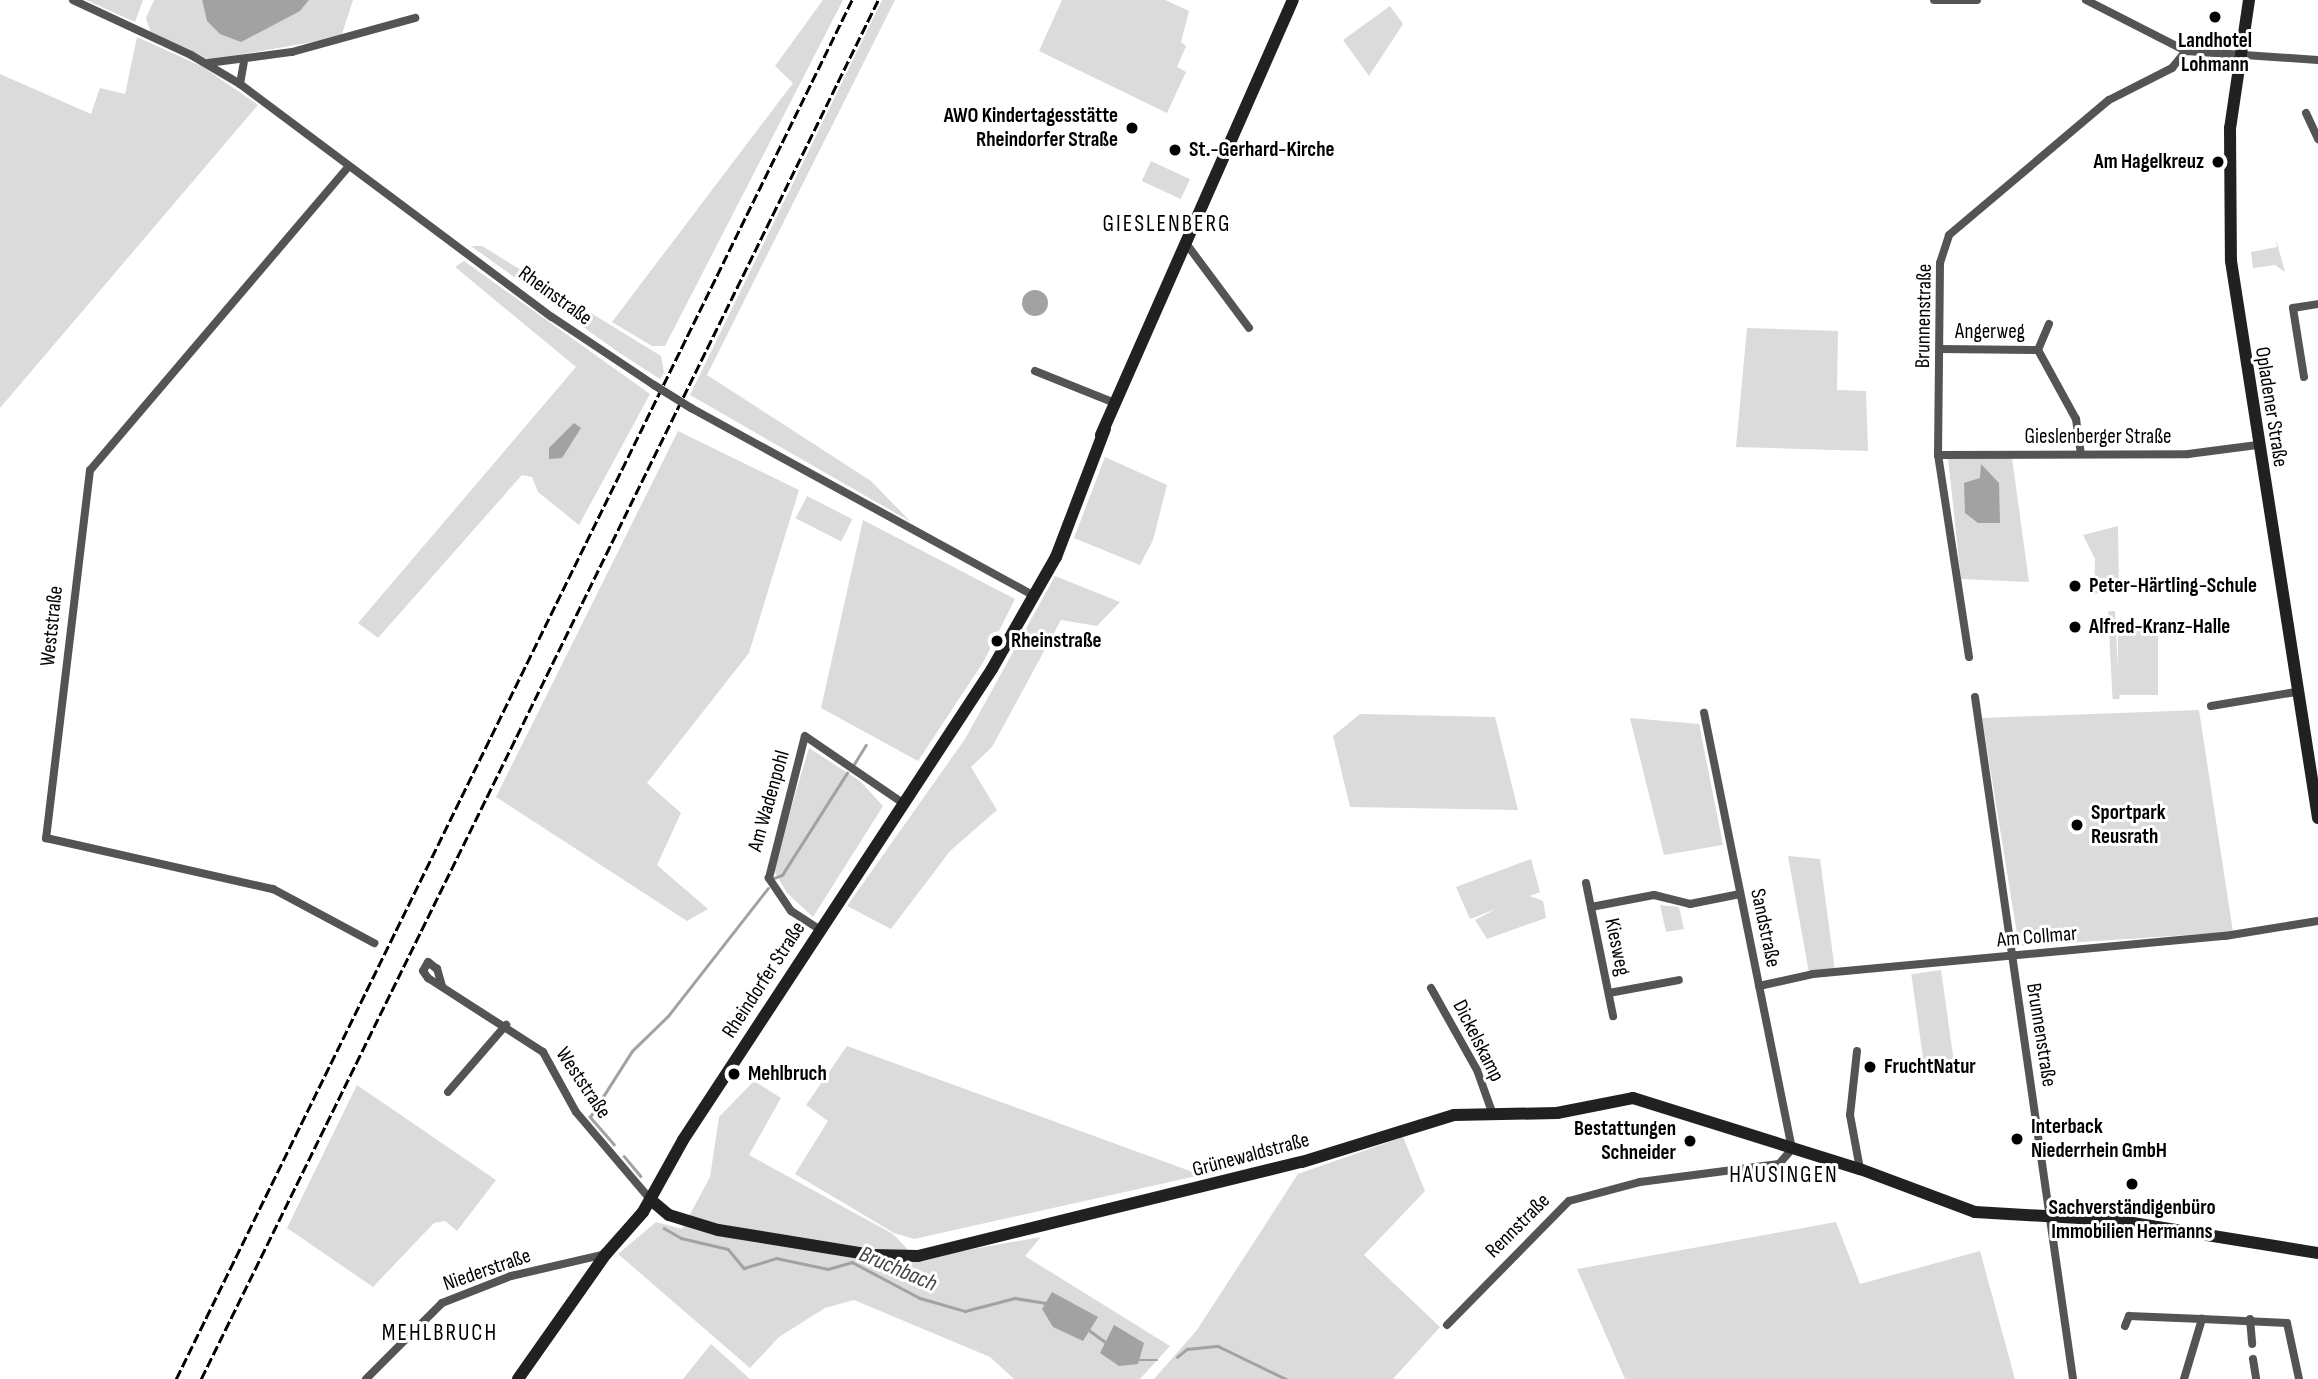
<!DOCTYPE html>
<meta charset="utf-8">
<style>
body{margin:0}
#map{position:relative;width:2318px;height:1379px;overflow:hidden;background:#fff;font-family:"Sofia Sans Condensed",sans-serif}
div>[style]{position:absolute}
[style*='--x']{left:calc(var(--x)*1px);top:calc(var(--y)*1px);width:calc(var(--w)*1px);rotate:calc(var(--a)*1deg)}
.green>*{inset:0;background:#dbdbdb;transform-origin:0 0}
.water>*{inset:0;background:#a2a2a2}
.round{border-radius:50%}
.stream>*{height:2.5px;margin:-1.25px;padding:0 1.25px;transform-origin:1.25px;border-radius:1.25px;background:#a2a2a2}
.street>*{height:8px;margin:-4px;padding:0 4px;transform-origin:4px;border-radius:4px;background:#545454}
.secondary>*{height:12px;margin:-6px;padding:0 6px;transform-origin:6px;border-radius:6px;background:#212121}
.rail>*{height:2.5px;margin-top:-1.25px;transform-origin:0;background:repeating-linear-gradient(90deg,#000 0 10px,transparent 0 13.5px)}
.street-bridge>*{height:8px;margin:-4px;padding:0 4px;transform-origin:4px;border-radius:4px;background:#545454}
.dots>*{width:19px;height:19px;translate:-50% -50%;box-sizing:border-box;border:4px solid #fff;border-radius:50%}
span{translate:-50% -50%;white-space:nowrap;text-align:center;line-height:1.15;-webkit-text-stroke:6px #fff;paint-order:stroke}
.poi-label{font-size:21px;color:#000;font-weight:700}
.right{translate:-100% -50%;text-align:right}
.left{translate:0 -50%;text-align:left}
.street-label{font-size:21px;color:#000}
.neighbourhood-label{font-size:23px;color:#000;letter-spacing:2px}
.water-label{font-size:23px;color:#434343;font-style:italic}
</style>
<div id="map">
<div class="green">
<div style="clip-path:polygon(86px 0,143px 0,135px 22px)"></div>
<div style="clip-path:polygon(154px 0,202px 0,207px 21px,300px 11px,309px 0,353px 0,341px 37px,209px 60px,151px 33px,146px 18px)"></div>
<div style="clip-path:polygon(823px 0,843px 0,665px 346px,652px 346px,612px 322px,793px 83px,775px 66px)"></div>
<div style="clip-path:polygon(882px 0,895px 0,707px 375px,871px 481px,911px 522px,690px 395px)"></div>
<div style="clip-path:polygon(1062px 0,1165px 0,1189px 11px,1181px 42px,1186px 46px,1177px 67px,1186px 72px,1167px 113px,1039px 51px)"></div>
<div style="clip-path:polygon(1390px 6px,1403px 24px,1369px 76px,1343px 40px)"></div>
<div style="clip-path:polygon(137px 37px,203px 67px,258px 105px,0 408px,0 74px,91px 114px,100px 88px,125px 94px)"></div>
<div style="left:1151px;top:161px;width:43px;height:22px;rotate:25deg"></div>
<div style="clip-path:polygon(2276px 239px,2285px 272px,2275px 265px,2253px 268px,2251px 252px,2277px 247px)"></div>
<div style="clip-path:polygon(471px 246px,482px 246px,661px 356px,664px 373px,660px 379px,618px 352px)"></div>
<div style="clip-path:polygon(464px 261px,650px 394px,579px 525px,538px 492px,532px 477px,522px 475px,378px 638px,358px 623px,576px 367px,455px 267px)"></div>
<div style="clip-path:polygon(1747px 328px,1838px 331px,1837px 390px,1866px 391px,1868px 451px,1736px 447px)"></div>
<div style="clip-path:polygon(678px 431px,799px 490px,749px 653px,647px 783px,681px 813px,657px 865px,708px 909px,687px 921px,496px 797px)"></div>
<div style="clip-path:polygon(1105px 457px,1167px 485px,1153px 540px,1140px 565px,1074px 538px)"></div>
<div style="clip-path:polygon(1948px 458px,2012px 458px,2029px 582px,1961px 579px)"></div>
<div style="left:807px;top:496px;width:51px;height:25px;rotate:27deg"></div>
<div style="clip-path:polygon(863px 520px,1015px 599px,984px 661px,918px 761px,821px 708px)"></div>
<div style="clip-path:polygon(2118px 526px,2119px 590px,2094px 594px,2095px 559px,2083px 535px)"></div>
<div style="clip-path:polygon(1055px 576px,1120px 602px,1097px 626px,1061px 620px,992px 747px,971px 767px,997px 810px,950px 851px,891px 929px,847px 906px,965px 739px)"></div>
<div style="left:2115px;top:611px;width:88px;height:7px;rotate:87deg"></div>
<div style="left:2118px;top:626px;width:40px;height:69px"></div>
<div style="clip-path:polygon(2199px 710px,2233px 932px,2019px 946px,1982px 718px)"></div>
<div style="clip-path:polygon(1360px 714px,1495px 717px,1518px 810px,1350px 807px,1333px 736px)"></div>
<div style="clip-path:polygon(1630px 718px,1699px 724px,1723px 845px,1664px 855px)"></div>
<div style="clip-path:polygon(809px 748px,860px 781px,883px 806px,813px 917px,787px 893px,773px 869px)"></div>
<div style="clip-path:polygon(1788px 856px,1820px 859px,1835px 971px,1809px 973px)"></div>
<div style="clip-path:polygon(1531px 859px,1540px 892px,1530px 896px,1543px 901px,1546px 918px,1487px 939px,1475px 920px,1496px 909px,1470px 919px,1456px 887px)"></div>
<div style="clip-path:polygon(1660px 905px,1679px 907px,1684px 929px,1666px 932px)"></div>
<div style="left:1941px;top:970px;width:90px;height:30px;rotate:82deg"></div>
<div style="clip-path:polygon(847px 1046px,1201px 1175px,914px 1239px,894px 1233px,795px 1174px,828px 1121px,806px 1105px)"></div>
<div style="clip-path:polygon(754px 1081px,781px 1098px,749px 1155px,893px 1234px,917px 1259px,1041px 1237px,1025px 1256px,1170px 1346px,1140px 1379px,1014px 1379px,990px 1357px,854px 1300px,825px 1308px,779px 1337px,750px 1368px,618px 1254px,656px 1222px,682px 1229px,710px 1177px,719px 1117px)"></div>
<div style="clip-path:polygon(357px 1085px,496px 1180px,457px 1231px,445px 1221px,434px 1223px,373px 1287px,287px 1228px)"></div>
<div style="clip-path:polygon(1403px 1137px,1425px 1191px,1364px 1255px,1440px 1327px,1393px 1379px,1154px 1379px,1197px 1330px,1298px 1174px)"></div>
<div style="clip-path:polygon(1836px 1222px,1860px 1284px,1980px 1251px,2015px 1379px,1625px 1379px,1577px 1269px)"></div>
<div style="clip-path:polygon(711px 1344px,750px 1379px,683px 1379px)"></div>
</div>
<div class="water">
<div style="clip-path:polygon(202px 0,309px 0,300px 11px,241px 42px,220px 34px,207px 21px)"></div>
<div class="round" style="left:1022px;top:290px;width:26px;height:26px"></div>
<div style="clip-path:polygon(574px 423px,581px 428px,562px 458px,549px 459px,549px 448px)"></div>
<div style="clip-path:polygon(1981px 464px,1999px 483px,2000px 523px,1978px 523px,1965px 513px,1964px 483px,1980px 478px)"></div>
<div style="clip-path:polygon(1052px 1292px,1098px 1317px,1083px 1341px,1053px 1327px,1042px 1309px)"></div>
<div style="clip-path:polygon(1114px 1325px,1144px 1343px,1138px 1364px,1119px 1366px,1100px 1353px)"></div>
</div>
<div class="stream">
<div style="--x:854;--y:764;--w:22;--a:-58"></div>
<div style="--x:774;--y:878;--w:9;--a:-21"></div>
<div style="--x:782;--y:875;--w:121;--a:-57.5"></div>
<div style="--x:614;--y:1145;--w:37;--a:-131"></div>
<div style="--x:590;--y:1117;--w:78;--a:-57.5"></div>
<div style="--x:632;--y:1051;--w:50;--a:-44.2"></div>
<div style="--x:668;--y:1016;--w:162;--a:-52"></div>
<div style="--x:624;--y:1156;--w:26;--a:50"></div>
<div style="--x:664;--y:1228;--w:20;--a:30"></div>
<div style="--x:681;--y:1238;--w:48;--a:13.2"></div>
<div style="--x:728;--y:1249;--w:25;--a:50"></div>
<div style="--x:744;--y:1268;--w:34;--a:-17"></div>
<div style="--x:776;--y:1258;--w:53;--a:11.9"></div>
<div style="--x:828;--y:1269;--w:25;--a:-16"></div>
<div style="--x:852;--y:1262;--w:77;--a:27.9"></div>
<div style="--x:920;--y:1298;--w:47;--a:16.1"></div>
<div style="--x:965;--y:1311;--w:52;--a:-14.6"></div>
<div style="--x:1015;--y:1298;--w:31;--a:9"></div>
<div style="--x:1089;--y:1330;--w:19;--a:36"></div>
<div style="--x:1177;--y:1357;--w:13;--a:-39"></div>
<div style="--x:1187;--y:1349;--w:31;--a:-6"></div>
<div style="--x:1218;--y:1346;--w:76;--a:25.9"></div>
<div style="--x:1137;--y:1360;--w:20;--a:0"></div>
</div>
<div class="street">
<div style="--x:73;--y:0;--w:130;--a:25"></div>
<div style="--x:191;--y:55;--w:57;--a:30.6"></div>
<div style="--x:240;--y:84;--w:389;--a:36.8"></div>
<div style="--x:552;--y:317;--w:123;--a:33.7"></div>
<div style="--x:1934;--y:0;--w:43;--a:0"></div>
<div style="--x:2086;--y:0;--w:112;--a:27"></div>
<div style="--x:2186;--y:51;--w:132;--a:3.9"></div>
<div style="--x:208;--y:63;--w:85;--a:-7.5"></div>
<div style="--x:292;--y:52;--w:128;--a:-15.5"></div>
<div style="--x:240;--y:84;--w:22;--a:-80"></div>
<div style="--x:2306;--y:113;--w:29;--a:65"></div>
<div style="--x:349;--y:166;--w:399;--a:130.4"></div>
<div style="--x:90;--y:470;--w:371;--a:96.8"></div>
<div style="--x:46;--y:838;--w:233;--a:12.7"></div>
<div style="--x:273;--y:889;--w:115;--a:28.1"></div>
<div style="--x:1185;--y:242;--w:107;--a:53.3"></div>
<div style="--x:2049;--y:324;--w:28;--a:113"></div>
<div style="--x:2038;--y:350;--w:79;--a:61.2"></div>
<div style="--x:2076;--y:419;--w:35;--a:82"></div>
<div style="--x:1941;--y:349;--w:97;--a:0.6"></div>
<div style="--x:1035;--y:371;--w:86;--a:21.8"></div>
<div style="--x:2304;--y:377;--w:70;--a:-99.1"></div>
<div style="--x:2293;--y:308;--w:25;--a:-9"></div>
<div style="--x:691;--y:408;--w:390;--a:28.7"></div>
<div style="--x:1938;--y:455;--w:250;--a:-0.2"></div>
<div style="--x:2188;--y:454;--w:70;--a:-7.4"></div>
<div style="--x:1969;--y:657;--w:204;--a:-98.7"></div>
<div style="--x:1938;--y:455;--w:192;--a:-89.4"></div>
<div style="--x:1940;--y:263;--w:29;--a:-72"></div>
<div style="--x:1949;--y:235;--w:209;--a:-40.2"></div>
<div style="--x:2109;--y:100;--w:71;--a:-26.9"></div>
<div style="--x:2172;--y:68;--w:22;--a:-51"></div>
<div style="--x:1975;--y:697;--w:689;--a:81.82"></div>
<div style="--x:2211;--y:706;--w:86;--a:-9.4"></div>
<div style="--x:1586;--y:883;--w:136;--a:78.5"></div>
<div style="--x:1591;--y:907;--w:64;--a:-10.8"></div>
<div style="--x:1654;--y:895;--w:37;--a:14"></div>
<div style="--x:1690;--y:904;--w:51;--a:-11.3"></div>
<div style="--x:819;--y:929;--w:33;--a:-147"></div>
<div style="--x:791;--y:911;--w:40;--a:-124"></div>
<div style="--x:769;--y:878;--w:146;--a:-75.8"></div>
<div style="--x:805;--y:736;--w:119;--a:34.4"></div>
<div style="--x:442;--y:986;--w:18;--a:-106"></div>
<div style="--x:437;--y:969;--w:11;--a:-142"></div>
<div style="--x:428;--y:962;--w:10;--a:119"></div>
<div style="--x:423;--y:971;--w:9;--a:54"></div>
<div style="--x:428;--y:978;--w:137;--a:32.8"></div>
<div style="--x:543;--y:1052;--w:68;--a:61.2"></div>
<div style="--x:576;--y:1112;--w:116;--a:49.6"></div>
<div style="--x:1759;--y:986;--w:55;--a:-12.5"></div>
<div style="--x:1813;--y:974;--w:414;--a:-5.3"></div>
<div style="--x:2225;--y:936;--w:94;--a:-9.2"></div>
<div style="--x:1431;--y:988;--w:94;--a:60.7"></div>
<div style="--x:1477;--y:1070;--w:45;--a:70.3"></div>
<div style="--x:1609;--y:993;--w:71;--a:-10.5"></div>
<div style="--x:1857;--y:1051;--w:64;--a:96.2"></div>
<div style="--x:1850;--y:1115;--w:55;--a:79.5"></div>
<div style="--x:448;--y:1092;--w:89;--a:-49.1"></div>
<div style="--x:2250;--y:1319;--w:25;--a:85"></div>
<div style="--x:1447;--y:1325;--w:174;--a:-45.5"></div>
<div style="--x:1569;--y:1201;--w:73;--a:-15"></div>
<div style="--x:1640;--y:1182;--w:140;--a:-7.4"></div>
<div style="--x:1779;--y:1164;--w:20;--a:-49"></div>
<div style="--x:1792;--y:1149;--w:445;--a:-101.4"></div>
<div style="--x:2125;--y:1326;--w:11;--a:-68"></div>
<div style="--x:2129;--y:1316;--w:73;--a:2.4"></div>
<div style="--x:2253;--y:1359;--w:20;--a:81"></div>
<div style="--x:366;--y:1379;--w:107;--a:-45"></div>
<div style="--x:442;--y:1303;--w:74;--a:-21.4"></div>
<div style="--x:511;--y:1276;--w:98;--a:-13"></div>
<div style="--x:2184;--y:1379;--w:63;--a:-73.3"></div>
<div style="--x:2202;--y:1319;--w:85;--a:2.7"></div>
<div style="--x:2287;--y:1323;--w:57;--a:77.9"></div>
</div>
<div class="secondary">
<div style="--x:2249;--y:0;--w:129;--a:98.4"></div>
<div style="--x:2230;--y:128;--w:133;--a:89.6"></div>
<div style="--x:2231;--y:261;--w:564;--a:81.12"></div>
<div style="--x:1101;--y:435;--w:475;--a:-66.2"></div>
<div style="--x:651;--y:1200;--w:23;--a:40"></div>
<div style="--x:669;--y:1215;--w:51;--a:17"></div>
<div style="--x:718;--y:1230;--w:157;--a:9.2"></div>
<div style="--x:873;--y:1255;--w:45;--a:1.3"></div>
<div style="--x:918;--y:1256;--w:395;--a:-13.8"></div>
<div style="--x:1302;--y:1162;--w:159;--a:-17.2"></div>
<div style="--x:1454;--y:1115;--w:103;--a:-1.1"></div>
<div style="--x:1557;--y:1113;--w:77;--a:-11.2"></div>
<div style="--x:1633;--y:1098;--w:238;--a:17.4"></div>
<div style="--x:1860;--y:1169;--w:123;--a:20.5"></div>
<div style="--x:1975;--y:1212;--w:139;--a:3.3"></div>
<div style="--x:2114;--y:1220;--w:207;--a:9.2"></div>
<div style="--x:518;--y:1379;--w:153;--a:-54.9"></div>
<div style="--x:606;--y:1254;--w:56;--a:-48.6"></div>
<div style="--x:643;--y:1212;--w:82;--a:-60.9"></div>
<div style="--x:683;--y:1140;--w:563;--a:-56.73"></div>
<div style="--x:992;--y:669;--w:129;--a:-60.3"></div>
<div style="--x:1056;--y:557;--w:137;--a:-69.1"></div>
</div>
<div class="rail">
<div style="--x:176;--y:1379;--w:1536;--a:-63.89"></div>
<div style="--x:201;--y:1379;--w:1536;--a:-63.85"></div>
</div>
<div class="street-bridge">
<div style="--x:654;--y:385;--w:44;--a:31.9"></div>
</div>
<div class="dots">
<div style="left:2215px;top:17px;background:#000"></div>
<div style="left:1132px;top:128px;background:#000"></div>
<div style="left:1175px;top:150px;background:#000"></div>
<div style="left:2218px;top:162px;background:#000"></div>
<div style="left:2075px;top:586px;background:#000"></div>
<div style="left:2075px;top:627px;background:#000"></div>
<div style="left:997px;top:641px;background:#000"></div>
<div style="left:2077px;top:825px;background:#000"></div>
<div style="left:1870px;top:1067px;background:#000"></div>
<div style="left:734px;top:1074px;background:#000"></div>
<div style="left:2017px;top:1139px;background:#000"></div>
<div style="left:1690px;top:1141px;background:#000"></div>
<div style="left:2132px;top:1184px;background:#000"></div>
</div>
<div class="poi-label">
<span style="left:2215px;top:53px">Landhotel<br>Lohmann</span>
<span class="right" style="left:1118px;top:128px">AWO Kindertagesstätte<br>Rheindorfer Straße</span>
<span class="left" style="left:1189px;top:150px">St.-Gerhard-Kirche</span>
<span class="right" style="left:2204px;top:162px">Am Hagelkreuz</span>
<span class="left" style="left:2089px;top:586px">Peter-Härtling-Schule</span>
<span class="left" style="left:2089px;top:627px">Alfred-Kranz-Halle</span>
<span class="left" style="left:1011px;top:641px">Rheinstraße</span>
<span class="left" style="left:2091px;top:825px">Sportpark<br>Reusrath</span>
<span class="left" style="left:1884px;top:1067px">FruchtNatur</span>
<span class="left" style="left:748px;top:1074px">Mehlbruch</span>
<span class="left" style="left:2031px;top:1139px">Interback<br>Niederrhein GmbH</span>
<span class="right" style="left:1676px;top:1141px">Bestattungen<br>Schneider</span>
<span style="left:2132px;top:1220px">Sachverständigenbüro<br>Immobilien Hermanns</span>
</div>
<div class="street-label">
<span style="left:555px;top:296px;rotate:36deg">Rheinstraße</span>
<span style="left:1924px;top:316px;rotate:-89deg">Brunnenstraße</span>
<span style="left:1990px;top:332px">Angerweg</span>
<span style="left:2271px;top:407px;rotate:81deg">Opladener Straße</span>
<span style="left:2098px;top:437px">Gieslenberger Straße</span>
<span style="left:52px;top:626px;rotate:-84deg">Weststraße</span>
<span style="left:769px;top:801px;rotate:-74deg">Am Wadenpohl</span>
<span style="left:1765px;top:928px;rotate:78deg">Sandstraße</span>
<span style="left:2037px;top:937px;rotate:-5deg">Am Collmar</span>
<span style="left:1617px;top:947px;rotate:78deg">Kiesweg</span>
<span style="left:764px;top:980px;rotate:-57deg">Rheindorfer Straße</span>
<span style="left:2041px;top:1035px;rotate:81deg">Brunnenstraße</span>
<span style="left:1478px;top:1041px;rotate:63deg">Dickelskamp</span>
<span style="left:583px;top:1083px;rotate:56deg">Weststraße</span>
<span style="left:1251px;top:1155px;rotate:-15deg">Grünewaldstraße</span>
<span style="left:1518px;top:1226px;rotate:-45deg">Rennstraße</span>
<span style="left:487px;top:1270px;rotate:-19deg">Niederstraße</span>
</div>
<div class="neighbourhood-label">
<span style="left:1167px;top:224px">GIESLENBERG</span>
<span style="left:1784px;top:1175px">HAUSINGEN</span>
<span style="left:440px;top:1333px">MEHLBRUCH</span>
</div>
<div class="water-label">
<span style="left:898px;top:1269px;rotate:23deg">Bruchbach</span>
</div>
</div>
